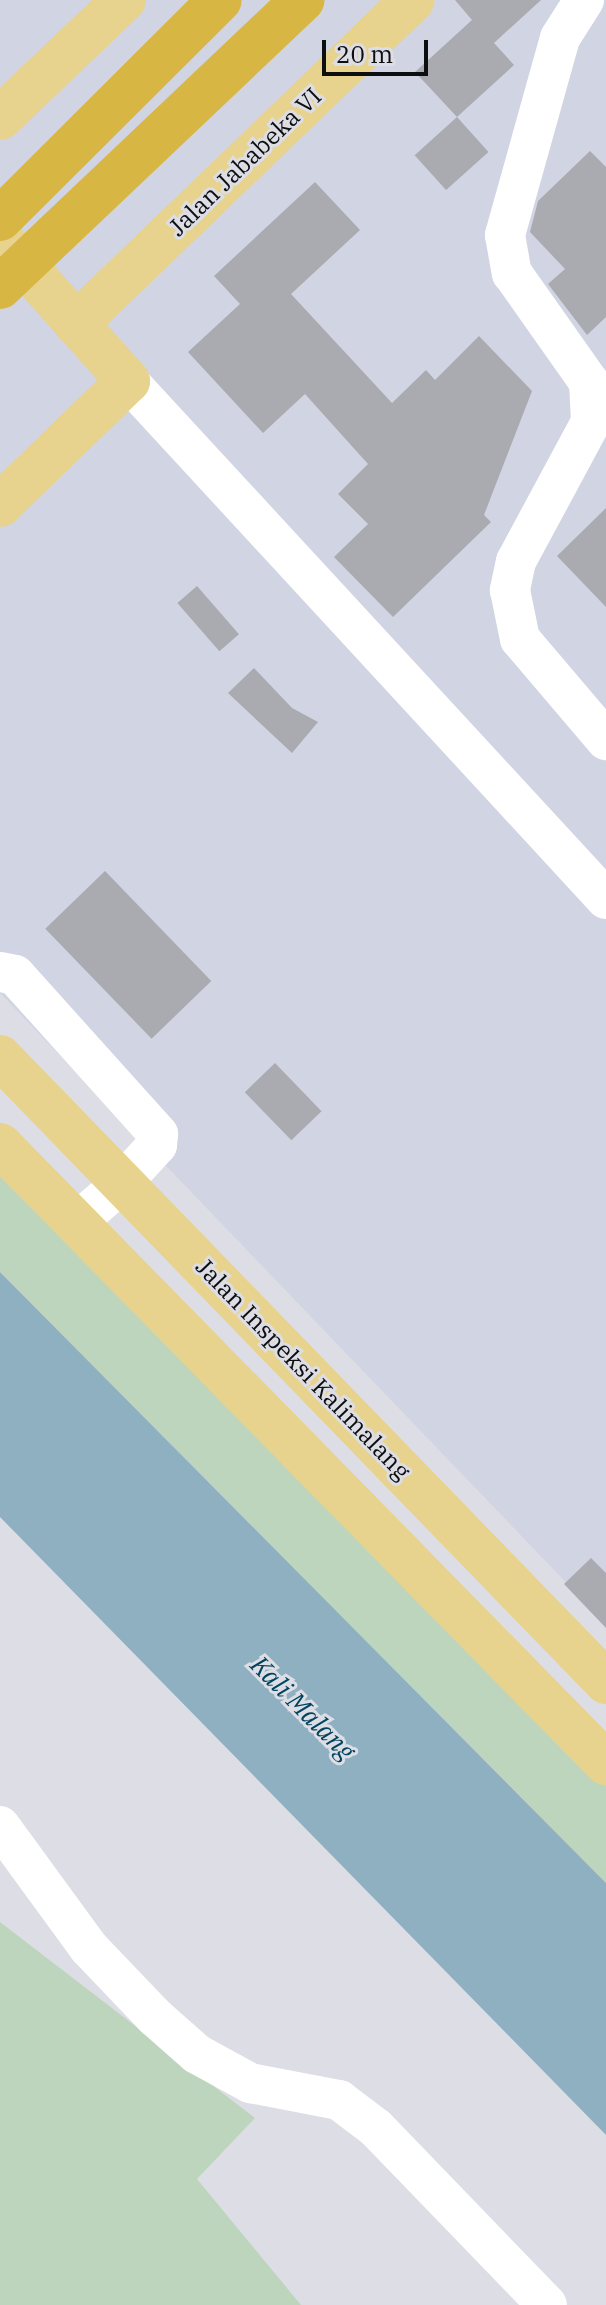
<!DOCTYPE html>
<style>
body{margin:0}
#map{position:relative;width:606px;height:2305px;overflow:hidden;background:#dddee5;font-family:"IBM Plex Serif",serif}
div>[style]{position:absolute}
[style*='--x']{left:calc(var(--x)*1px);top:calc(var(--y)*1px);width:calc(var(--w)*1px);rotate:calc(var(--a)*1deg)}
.built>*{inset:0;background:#d1d4e2}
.green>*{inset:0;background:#bdd5bc}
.water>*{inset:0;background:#8fb0c1}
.river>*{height:64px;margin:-32px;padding:0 32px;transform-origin:32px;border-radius:32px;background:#8fb0c1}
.building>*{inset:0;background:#aaaab1;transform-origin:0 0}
.minor>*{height:40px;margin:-20px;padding:0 20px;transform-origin:20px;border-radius:20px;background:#fff}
.major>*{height:44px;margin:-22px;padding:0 22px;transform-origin:22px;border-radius:22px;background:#e7d38e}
.highway>*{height:44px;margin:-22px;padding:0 22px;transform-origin:22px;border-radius:22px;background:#d7b643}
span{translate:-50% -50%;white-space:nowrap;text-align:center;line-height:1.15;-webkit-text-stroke:6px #dddee5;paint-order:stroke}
.street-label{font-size:24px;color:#0d0e10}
.water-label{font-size:26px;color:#00445d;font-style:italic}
.scale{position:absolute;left:322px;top:40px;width:106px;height:36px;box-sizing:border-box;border:4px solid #0d0e10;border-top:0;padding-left:10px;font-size:24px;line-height:28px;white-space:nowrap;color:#0d0e10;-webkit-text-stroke:6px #dddee5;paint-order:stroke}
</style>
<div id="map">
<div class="built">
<div style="clip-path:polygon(0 0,606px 0,606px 1624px,0 993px)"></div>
</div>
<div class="green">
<div style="clip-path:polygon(0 1145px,606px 1763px,606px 1883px,0 1272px)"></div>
<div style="clip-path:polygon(0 1922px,255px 2118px,197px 2179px,301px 2305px,0 2305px)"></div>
</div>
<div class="water">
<div style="clip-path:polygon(0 1272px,606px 1883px,606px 2135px,0 1517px)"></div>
</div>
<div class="river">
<div style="--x:0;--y:1401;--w:863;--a:45.38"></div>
</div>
<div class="building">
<div style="clip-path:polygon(455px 0,541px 0,494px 43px,514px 65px,457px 117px,415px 72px,472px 20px)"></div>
<div style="left:457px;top:117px;width:47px;height:57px;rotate:48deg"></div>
<div style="clip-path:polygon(590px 151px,606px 167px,606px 317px,587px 335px,548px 284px,565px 269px,530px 232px,538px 201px)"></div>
<div style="clip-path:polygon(315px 182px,360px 230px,291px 294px,392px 403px,426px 370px,435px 380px,479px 336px,532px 391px,484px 515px,491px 522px,393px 617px,334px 557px,368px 524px,338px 494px,368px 464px,305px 394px,263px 433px,188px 352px,240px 304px,214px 276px)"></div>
<div style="clip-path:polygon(606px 508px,606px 607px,557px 556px)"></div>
<div style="left:197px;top:586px;width:64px;height:26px;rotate:49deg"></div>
<div style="clip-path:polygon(254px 668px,292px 708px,318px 722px,292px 753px,228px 693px)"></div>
<div style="left:105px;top:871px;width:153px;height:83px;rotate:46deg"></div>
<div style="left:275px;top:1063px;width:67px;height:42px;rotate:46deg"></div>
<div style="clip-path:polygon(591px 1558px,606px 1573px,606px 1628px,564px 1584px)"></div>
</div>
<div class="minor">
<div style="--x:584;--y:0;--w:45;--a:122.3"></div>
<div style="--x:560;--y:38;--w:205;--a:105.6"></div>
<div style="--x:505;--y:235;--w:39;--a:80"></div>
<div style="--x:512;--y:273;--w:133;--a:54.8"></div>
<div style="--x:589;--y:382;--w:40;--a:87.1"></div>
<div style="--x:591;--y:422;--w:158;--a:118.3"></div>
<div style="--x:516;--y:561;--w:30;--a:102"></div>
<div style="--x:510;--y:590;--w:50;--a:78.5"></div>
<div style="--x:520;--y:639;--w:133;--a:49.6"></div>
<div style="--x:128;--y:381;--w:705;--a:47.3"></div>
<div style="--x:0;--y:972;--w:15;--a:11"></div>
<div style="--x:15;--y:975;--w:214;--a:48"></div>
<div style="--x:158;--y:1134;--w:11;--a:95"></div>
<div style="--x:157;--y:1145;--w:52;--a:132.6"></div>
<div style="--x:122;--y:1183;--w:61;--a:139"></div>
<div style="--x:0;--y:1826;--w:151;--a:53.9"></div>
<div style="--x:89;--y:1948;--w:95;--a:46.3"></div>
<div style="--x:155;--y:2017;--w:56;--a:41.4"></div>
<div style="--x:197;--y:2054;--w:60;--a:28.7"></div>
<div style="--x:250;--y:2083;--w:91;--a:10.8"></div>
<div style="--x:339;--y:2100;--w:46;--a:37.1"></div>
<div style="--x:376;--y:2128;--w:246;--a:46"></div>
</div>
<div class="major">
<div style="--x:0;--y:118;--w:171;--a:-43.6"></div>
<div style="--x:0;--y:238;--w:192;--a:48.2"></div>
<div style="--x:128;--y:381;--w:178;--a:135.9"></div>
<div style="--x:76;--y:324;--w:467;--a:-43.9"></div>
<div style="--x:0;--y:1057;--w:871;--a:45.88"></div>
<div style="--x:0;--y:1145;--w:866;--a:45.56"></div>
</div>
<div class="highway">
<div style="--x:0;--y:219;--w:310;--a:-44.9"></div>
<div style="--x:0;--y:287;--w:417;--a:-43.5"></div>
</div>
<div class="street-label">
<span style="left:245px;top:162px;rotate:-44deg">Jalan Jababeka VI</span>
<span style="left:303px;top:1369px;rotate:46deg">Jalan Inspeksi Kalimalang</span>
</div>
<div class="water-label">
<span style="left:303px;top:1708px;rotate:45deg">Kali Malang</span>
</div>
<div class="scale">20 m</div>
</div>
